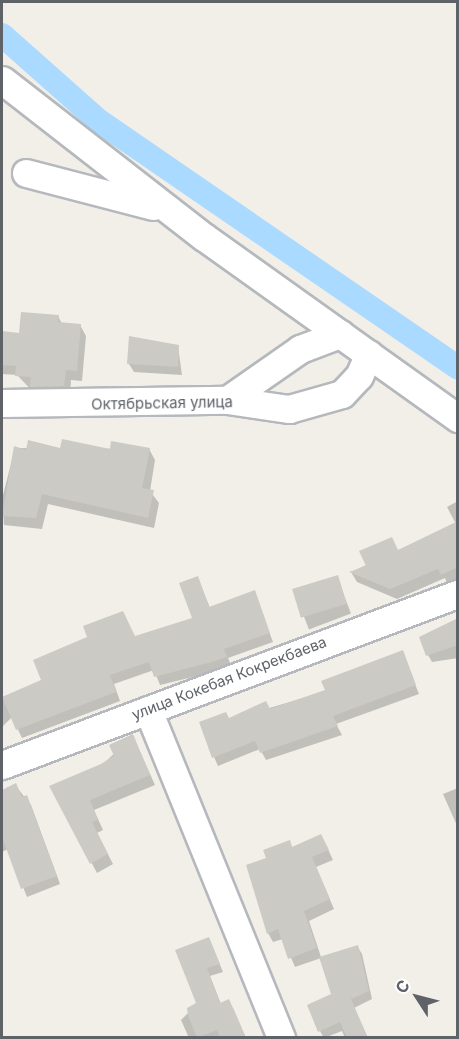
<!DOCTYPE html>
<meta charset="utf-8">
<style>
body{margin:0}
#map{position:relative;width:459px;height:1039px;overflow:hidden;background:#f1efe8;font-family:Inter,sans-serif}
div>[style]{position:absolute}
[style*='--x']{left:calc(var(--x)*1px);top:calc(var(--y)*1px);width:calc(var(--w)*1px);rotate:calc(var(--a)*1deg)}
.shadow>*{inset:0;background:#0003;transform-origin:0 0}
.canal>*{height:24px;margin:-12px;padding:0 12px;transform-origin:12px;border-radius:12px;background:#aadaff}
.building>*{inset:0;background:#cccac5;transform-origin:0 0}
.roads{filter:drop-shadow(2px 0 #b5b8bc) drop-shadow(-2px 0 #b5b8bc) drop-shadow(0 2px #b5b8bc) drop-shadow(0 -2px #b5b8bc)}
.street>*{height:27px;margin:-13.5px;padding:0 13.5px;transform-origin:13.5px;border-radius:13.5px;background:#fff}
span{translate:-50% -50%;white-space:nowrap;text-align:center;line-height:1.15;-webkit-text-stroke:5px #fff;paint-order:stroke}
.street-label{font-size:15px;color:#5f6368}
.frame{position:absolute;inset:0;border:3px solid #5f6368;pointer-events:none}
.north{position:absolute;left:387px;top:967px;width:60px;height:60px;-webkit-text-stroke:4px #fff;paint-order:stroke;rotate:306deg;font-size:16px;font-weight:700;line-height:24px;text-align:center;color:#5f6368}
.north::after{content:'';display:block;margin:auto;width:21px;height:27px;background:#5f6368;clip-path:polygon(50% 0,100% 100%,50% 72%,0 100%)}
</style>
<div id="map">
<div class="shadow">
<div style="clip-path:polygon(58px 316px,62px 324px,80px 325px,86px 336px,82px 381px,71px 380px,70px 397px,38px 397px,17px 375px,2px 374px,2px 333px,21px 334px)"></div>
<div style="clip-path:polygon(178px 347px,182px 375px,134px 372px,129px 364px)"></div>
<div style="clip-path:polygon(15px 448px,149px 449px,155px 460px,150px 491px,159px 503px,154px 528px,48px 504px,42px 529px,4px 525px,2px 499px)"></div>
<div style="clip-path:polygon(458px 501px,458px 581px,448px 585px,445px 578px,397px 599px,357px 582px,351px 572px,456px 524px,447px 507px)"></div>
<div style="left:337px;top:577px;width:39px;height:45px;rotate:69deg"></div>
<div style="clip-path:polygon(198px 578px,210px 608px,254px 592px,273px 642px,228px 658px,231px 665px,213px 672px,160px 685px,154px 670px,114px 684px,120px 701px,22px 738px,12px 717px,2px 727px,2px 699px,135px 637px,194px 619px)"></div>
<div style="clip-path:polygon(458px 620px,458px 658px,432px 662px,428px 655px)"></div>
<div style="clip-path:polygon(402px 652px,419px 694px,336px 724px,342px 735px,266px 760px,260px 749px,218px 766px,214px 757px,229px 720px,327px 691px)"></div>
<div style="clip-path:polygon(133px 736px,155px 785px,94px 810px,103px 830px,97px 833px,113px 864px,97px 873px,51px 787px,102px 765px)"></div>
<div style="clip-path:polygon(15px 785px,31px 805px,60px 884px,27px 897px,8px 849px,2px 852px,2px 791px)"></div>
<div style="clip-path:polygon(458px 788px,458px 828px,443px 794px)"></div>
<div style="clip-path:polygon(289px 842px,293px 848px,326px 845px,333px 860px,316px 867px,334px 909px,309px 921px,321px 957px,357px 946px,362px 954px,372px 999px,354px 1008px,368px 1038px,345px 1038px,342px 1031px,324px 1038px,320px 1031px,333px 995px,321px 958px,295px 967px,283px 939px,273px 942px,268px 933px,268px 859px)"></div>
<div style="clip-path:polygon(209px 939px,223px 972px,210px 976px,221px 1004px,233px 1008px,246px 1038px,189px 1038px,181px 1020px,197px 1004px)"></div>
</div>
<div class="canal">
<div style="--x:2;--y:35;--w:130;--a:41.6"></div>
<div style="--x:99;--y:121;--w:436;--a:34.5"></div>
</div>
<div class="building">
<div style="clip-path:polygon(21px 312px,59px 315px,58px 322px,81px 324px,77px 371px,66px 370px,64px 386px,30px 387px,31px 377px,15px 376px,16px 366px,2px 365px,2px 331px,19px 333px)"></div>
<div style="clip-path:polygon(129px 336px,179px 345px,178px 367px,127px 364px)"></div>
<div style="clip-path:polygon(62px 439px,110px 449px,111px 441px,150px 448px,142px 488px,154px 490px,148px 518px,42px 494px,36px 518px,2px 516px,14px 446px,26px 450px,28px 440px,60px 448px)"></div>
<div style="clip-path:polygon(458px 521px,458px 567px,441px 575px,438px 569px,390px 589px,349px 572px,366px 566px,359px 551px,392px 537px,398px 550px)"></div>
<div style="left:338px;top:575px;width:30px;height:48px;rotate:73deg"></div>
<div style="clip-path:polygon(198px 576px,209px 607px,255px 590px,270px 633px,224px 649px,227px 657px,208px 663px,154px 677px,149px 662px,110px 675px,116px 692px,16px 730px,2px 697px,41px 680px,33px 660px,87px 637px,83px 626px,123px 611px,135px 636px,192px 618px,179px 583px)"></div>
<div style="clip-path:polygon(458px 618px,458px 645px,426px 656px,419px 637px)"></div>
<div style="clip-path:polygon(403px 650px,416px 685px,333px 716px,338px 726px,260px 753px,255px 741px,212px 758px,199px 722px,226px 712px,229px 718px,266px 701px,270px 709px,325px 690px,321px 681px)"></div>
<div style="clip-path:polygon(133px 734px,150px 775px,90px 800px,98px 820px,92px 822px,108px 854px,90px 864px,49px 786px,101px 764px,114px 756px,109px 745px)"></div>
<div style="clip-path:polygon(16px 783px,22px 797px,27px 795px,57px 876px,21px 889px,2px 837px,2px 790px)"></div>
<div style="clip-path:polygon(321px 834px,329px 850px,312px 857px,330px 899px,304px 911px,317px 948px,288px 959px,278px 929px,267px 934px,246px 865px,266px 858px,263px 850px,290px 840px,292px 847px)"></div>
<div style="clip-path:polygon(209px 937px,220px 964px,207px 968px,220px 1003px,229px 999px,246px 1038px,220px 1038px,217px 1030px,197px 1038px,188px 1015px,187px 1008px,196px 1003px,175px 950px)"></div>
<div style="clip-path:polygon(358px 945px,369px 991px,351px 999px,368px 1038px,347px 1038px,340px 1022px,318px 1032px,307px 1005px,331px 994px,319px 957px)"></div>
</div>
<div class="roads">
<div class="street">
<div style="--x:2;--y:80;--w:256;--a:37.9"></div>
<div style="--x:204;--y:237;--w:312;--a:35.5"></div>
<div style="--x:26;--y:173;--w:131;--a:14.6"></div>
<div style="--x:227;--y:400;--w:89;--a:-34.9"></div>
<div style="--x:300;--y:349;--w:43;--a:-20.6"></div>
<div style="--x:2;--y:403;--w:225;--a:-0.8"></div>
<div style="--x:227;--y:400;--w:63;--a:8.3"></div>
<div style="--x:289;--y:409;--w:55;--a:-15.8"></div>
<div style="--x:342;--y:394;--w:25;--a:-47"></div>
<div style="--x:359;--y:376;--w:24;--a:-66"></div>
<div style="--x:148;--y:710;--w:354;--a:67.9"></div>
<div style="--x:2;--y:765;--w:487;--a:-20.6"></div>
</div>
</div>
<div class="street-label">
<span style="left:162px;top:403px;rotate:-1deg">Октябрьская улица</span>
<span style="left:229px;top:678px;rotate:-21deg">улица Кокебая Кокрекбаева</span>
</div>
<div class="frame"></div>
<div class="north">С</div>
</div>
